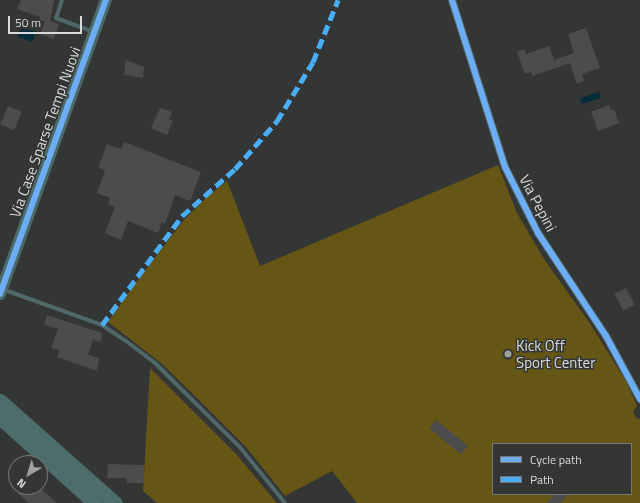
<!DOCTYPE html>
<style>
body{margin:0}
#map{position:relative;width:640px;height:503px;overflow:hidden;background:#343535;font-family:"Titillium Web",sans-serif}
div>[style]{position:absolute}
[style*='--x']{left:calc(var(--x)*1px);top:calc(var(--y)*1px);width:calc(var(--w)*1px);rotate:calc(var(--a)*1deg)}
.green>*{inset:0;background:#665615}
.water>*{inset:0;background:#052c39;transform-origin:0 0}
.building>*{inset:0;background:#4b4c4b;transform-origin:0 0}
.lane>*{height:4px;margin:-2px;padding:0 2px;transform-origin:2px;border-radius:2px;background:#506968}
.street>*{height:8px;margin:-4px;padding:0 4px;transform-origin:4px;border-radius:4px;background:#506968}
.secondary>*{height:12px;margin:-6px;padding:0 6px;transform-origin:6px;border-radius:6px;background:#4d6a6a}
.highway>*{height:15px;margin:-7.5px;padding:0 7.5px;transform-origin:7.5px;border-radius:7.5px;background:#4c6d6c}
.quiet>*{height:5px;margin-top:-2.5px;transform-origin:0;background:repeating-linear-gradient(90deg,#49aef6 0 10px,transparent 0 15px)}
.cycleway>*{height:6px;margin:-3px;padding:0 3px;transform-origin:3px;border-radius:3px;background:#6dadf4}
.dots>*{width:11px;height:11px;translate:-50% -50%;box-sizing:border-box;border:2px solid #333635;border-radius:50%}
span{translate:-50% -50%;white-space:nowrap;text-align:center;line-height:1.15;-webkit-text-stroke:3px #333635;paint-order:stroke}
.street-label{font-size:15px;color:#d9dbda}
.poi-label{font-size:15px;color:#d9dbda}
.left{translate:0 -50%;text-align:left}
.legend{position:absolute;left:492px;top:443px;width:140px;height:52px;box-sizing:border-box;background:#333635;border:1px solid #757877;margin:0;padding:5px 7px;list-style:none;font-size:12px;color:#d9dbda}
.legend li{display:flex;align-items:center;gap:8px;height:20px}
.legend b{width:20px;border:1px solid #757877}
.north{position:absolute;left:8px;top:455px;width:40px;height:40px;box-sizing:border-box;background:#333635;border:1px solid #757877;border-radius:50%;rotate:218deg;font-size:11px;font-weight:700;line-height:16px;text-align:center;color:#d9dbda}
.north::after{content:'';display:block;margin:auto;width:14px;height:18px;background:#9fa1a0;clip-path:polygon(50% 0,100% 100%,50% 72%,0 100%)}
.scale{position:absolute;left:8px;top:16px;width:74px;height:18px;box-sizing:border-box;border:2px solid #d9dbda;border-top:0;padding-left:5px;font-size:12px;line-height:14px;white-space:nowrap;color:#d9dbda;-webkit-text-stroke:3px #333635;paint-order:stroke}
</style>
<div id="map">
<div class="green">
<div style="clip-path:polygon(evenodd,498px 165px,517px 213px,544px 259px,591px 325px,627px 383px,637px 406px,633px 412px,636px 418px,640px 419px,640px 503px,357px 503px,332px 471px,285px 496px,246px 447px,197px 398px,161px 363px,108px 322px,134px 285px,184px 220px,206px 198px,227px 181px,260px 266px,498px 165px,493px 444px,631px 444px,631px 494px,493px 494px,493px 444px)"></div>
<div style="clip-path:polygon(150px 368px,237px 455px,277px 503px,157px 503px,143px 491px)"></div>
</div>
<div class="water">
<div style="clip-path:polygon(21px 29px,36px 31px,32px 42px,17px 36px)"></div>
<div style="left:599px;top:92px;width:6px;height:20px;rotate:72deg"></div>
</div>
<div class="building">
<div style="clip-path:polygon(21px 0,54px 0,50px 21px,59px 24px,54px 39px,40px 34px,45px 22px,39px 20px,40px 17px,17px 9px)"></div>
<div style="clip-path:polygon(586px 28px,600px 68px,582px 74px,584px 81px,577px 84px,570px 63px,532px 76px,531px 72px,525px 74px,517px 52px,524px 49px,526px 54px,549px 46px,554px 60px,574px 53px,568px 34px)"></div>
<div style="clip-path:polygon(126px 60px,144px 67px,143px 78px,124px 75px)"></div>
<div style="clip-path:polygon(609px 105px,611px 111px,614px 109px,619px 123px,598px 131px,591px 112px)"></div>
<div style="left:8px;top:106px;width:15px;height:20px;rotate:23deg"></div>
<div style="clip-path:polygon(160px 108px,172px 112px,169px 119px,173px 120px,167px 135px,151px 128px)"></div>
<div style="clip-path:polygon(124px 142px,201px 172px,190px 201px,175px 195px,165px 224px,162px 222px,158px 233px,128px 221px,121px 240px,105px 233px,115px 207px,108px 204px,110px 198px,97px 193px,105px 170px,98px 168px,107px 144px,121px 149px)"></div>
<div style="left:626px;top:288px;width:19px;height:13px;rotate:62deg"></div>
<div style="clip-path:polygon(47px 315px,102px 333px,101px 342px,93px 340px,88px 355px,99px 358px,97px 371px,57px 357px,59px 350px,51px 348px,58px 329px,44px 325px)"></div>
<div style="left:436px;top:420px;width:41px;height:11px;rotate:39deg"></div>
<div style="clip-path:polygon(108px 464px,144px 465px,144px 483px,127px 483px,126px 478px,107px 478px)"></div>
<div style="clip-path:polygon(23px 487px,39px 487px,57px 503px,29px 503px,17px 493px)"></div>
<div style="clip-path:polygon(554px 494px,568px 494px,561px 503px,547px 503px)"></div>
</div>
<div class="lane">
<div style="--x:62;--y:0;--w:19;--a:108"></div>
<div style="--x:56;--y:18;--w:40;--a:20.2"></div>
<div style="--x:2;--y:289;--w:106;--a:19.8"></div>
<div style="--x:102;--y:325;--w:29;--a:34"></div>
<div style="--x:126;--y:341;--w:38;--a:37"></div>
<div style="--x:156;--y:364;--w:117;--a:44.7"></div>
<div style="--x:239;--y:446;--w:73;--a:51.1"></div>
</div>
<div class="street">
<div style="--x:452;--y:0;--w:175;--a:72.4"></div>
<div style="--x:505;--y:167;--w:74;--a:63.4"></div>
<div style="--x:538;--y:233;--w:123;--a:56.6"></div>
<div style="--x:606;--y:336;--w:72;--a:61.6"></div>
</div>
<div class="secondary">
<div style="--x:0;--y:294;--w:313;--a:-70.2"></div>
</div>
<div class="highway">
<div style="--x:0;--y:401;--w:154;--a:41.6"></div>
<div style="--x:0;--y:417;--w:128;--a:42.2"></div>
</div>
<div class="quiet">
<div style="--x:102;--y:325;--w:135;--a:-53.7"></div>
<div style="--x:182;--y:216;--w:71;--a:-41.6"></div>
<div style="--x:235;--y:169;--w:64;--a:-48.8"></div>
<div style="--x:277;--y:121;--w:69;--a:-58.6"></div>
<div style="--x:313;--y:62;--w:67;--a:-68"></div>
</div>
<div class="cycleway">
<div style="--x:452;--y:0;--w:175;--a:72.4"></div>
<div style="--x:505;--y:167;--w:74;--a:63.4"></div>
<div style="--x:538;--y:233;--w:123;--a:56.6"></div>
<div style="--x:606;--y:336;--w:72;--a:61.6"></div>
<div style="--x:0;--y:294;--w:313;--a:-70.2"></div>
</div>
<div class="dots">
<div style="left:508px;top:354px;background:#9fa1a0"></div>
</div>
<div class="street-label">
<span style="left:45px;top:132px;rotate:-70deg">Via Case Sparse Tempi Nuovi</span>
<span style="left:538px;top:203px;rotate:62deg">Via Pepini</span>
</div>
<div class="poi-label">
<span class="left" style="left:516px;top:354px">Kick Off<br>Sport Center</span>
</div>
<ul class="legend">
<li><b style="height:5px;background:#6dadf4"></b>Cycle path</li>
<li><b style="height:5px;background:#49aef6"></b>Path</li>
</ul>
<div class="north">N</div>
<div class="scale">50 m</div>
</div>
